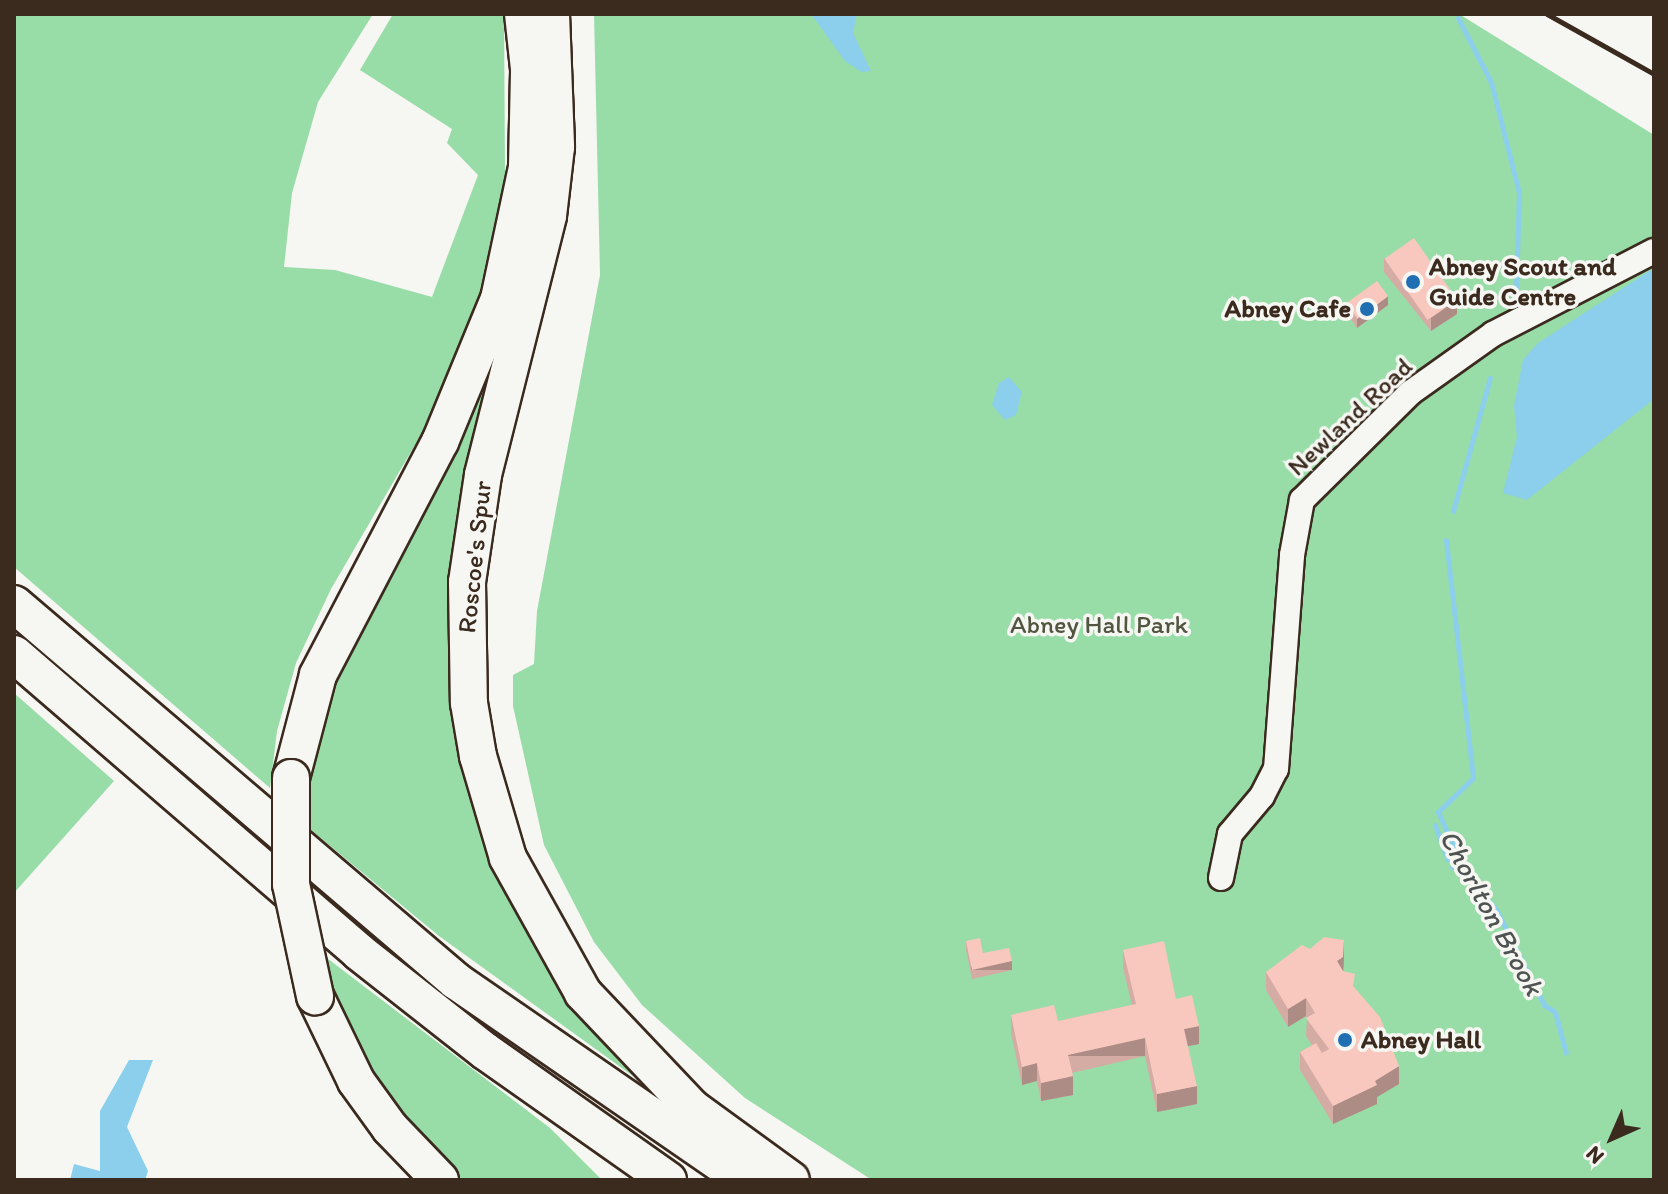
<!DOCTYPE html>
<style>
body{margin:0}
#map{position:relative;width:1668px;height:1194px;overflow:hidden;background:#f6f6f2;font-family:Itim,sans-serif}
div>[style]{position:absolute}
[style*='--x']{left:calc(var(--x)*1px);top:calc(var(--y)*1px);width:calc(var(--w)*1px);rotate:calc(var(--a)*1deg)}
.green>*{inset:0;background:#98dca7}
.water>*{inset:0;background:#8bcfec}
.stream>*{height:5px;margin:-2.5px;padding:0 2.5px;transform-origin:2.5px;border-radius:2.5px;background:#8bcfec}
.roads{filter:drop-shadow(2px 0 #3b2a1e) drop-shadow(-2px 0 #3b2a1e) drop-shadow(0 2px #3b2a1e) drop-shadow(0 -2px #3b2a1e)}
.minor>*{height:24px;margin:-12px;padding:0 12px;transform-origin:12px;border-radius:12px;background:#f6f6f2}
.highway>*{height:36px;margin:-18px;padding:0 18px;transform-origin:18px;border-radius:18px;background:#f6f6f2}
.rail>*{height:5px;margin:-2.5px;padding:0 2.5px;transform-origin:2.5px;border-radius:2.5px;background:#3b2a1e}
.bridges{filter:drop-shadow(2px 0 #3b2a1e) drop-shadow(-2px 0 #3b2a1e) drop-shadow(0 2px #3b2a1e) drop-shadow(0 -2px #3b2a1e)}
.highway-bridge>*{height:36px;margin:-18px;padding:0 18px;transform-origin:18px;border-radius:18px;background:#f6f6f2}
.wall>*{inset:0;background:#d5aca4}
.shaded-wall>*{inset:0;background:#ae8c86;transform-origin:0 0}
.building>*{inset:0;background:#f8c8bf;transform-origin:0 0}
.dots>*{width:22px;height:22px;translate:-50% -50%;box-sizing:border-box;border:4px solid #f6f6f2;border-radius:50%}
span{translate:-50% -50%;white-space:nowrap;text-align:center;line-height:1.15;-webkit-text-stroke:7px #f6f6f2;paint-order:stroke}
.poi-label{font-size:26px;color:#3b2a1e;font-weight:700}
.left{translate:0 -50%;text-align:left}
.right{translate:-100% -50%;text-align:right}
.street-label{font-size:26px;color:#3b2a1e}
.park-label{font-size:26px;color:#525640}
.water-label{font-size:28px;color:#4f5352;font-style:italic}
.frame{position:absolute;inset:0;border:16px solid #3b2a1e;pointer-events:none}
.north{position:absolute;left:1572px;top:1098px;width:80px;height:80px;-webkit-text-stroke:6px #f6f6f2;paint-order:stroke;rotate:225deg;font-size:22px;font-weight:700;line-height:32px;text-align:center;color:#3b2a1e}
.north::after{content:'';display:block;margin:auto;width:28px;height:36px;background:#3b2a1e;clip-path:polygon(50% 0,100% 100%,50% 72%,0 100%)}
</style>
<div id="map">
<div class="green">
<div style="clip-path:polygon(14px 14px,373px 14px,318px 102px,292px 193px,284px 267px,335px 270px,432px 297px,478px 175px,447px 143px,452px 129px,360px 70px,393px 14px,504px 14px,505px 175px,479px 295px,430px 419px,331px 589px,296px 663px,277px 731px,270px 788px,14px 567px)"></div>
<div style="clip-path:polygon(594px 14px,1459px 14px,1654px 135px,1654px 1180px,872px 1180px,745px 1098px,642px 1005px,594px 942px,544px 845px,513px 706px,513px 675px,534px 664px,537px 611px,600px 275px)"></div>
<div style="clip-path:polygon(498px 335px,467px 504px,474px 788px,669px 1102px,439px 936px,300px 821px,327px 687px)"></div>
<div style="clip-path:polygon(14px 693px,114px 781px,14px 893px)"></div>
<div style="clip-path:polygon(315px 949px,550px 1128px,602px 1180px,457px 1180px,363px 1071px)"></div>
</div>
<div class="water">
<div style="clip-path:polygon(811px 14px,857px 14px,853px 33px,871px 71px,862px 72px,845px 61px)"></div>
<div style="clip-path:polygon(1654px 268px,1654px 399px,1527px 500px,1503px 493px,1517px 437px,1514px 406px,1523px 360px,1538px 343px)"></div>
<div style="clip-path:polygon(1009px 377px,1022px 392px,1016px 415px,1005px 420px,992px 405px,999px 383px)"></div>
<div style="clip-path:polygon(129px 1060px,153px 1060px,127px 1127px,148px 1171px,145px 1180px,70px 1180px,74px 1164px,100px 1171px,100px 1111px)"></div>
</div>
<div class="stream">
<div style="--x:1458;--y:18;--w:72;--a:62.7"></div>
<div style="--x:1491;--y:82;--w:114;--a:75.8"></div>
<div style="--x:1519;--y:193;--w:98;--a:91.8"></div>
<div style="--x:1453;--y:511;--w:138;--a:-74.5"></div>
<div style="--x:1446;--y:540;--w:240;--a:83.5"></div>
<div style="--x:1473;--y:778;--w:49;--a:135.8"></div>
<div style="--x:1438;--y:812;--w:60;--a:65.6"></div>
<div style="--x:1463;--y:867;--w:56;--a:52.3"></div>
<div style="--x:1497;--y:911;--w:105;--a:63.4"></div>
<div style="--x:1544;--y:1005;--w:13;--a:32"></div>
<div style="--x:1555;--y:1012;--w:42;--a:75"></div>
<div style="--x:1435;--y:825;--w:37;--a:70"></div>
<div style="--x:1452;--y:867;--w:11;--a:0"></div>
</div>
<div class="roads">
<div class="minor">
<div style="--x:1221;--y:878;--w:45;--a:-78.4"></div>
<div style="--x:1230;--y:834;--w:50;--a:-49.9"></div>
<div style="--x:1262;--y:796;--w:30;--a:-63"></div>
<div style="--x:1276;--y:769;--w:215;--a:-85.7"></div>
<div style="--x:1292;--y:555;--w:56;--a:-79.7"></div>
<div style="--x:1302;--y:500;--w:152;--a:-44.7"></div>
<div style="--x:1410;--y:393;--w:102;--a:-35.4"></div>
<div style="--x:1493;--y:334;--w:181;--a:-27.3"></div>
</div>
<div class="highway">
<div style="--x:551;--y:14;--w:133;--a:87.8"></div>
<div style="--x:556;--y:147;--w:69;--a:96.6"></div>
<div style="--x:548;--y:216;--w:267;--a:104.1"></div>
<div style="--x:483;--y:475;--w:108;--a:98.5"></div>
<div style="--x:467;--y:582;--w:121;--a:89.1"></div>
<div style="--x:469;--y:703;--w:54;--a:80.4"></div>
<div style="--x:478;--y:756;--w:106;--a:73.6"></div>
<div style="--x:508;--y:858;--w:154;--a:60.9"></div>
<div style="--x:583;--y:993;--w:158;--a:46.5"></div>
<div style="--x:692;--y:1108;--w:122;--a:36"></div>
<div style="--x:14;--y:604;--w:581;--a:40.46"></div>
<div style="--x:456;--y:981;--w:350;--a:34.6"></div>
<div style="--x:14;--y:654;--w:456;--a:40.8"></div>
<div style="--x:359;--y:952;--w:160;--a:38.2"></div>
<div style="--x:485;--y:1051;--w:224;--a:35.2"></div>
<div style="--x:291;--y:778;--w:106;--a:-75.3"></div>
<div style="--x:318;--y:675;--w:263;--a:-62.4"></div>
<div style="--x:440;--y:442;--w:155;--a:-67.6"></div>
<div style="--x:499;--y:299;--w:135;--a:-78"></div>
<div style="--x:527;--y:167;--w:98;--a:-88.8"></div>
<div style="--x:529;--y:69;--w:55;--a:-96.2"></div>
<div style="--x:315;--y:996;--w:94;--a:64.2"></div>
<div style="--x:356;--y:1081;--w:58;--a:54.1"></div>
<div style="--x:390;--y:1128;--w:72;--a:46.1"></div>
</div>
</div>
<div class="rail">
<div style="--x:1547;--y:14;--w:123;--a:29.3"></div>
</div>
<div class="bridges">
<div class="highway-bridge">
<div style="--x:291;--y:778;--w:106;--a:90"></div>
<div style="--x:291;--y:884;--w:115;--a:77.9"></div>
</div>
</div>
<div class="wall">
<div style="clip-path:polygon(1384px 258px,1457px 314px,1431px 331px,1384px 272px)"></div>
<div style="clip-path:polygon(1346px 303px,1388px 305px,1357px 328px,1346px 312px)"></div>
<div style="clip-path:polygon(966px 941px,983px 953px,1012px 970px,972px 979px,966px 950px)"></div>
<div style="clip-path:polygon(1310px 949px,1344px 958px,1343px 971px,1355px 989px,1399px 1084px,1377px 1097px,1377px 1104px,1333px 1124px,1300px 1070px,1300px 1052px,1312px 1045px,1306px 1036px,1307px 1018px,1306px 1016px,1288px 1027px,1266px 990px,1266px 972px)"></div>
<div style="clip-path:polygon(1123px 950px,1176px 999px,1199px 1044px,1188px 1046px,1197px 1104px,1157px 1112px,1145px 1056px,1072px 1073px,1073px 1095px,1041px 1101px,1037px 1081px,1022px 1085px,1011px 1033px,1011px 1015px,1058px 1021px,1132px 1005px,1123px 968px)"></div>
</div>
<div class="shaded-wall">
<div style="clip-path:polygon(1388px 296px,1388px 305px,1357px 328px,1357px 319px)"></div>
<div style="clip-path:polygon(1457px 300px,1457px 314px,1431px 331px,1431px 318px)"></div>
<div style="clip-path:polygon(1344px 940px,1344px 958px,1343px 976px,1337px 961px)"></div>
<div style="left:1012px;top:961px;width:9px;height:41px;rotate:90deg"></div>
<div style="clip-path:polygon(1306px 998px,1306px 1016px,1288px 1027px,1288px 1009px)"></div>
<div style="clip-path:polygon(1199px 1026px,1199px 1044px,1184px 1047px,1184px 1029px)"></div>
<div style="left:1145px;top:1038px;width:18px;height:79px;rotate:90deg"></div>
<div style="clip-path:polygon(1037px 1063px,1037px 1081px,1022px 1085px,1022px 1067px)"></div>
<div style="clip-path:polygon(1399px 1066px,1399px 1084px,1377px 1097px,1377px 1104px,1333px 1124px,1333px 1106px)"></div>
<div style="clip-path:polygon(1073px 1076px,1073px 1095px,1041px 1101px,1041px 1083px)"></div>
<div style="clip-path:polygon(1197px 1086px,1197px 1104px,1157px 1112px,1157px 1094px)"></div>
</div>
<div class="building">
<div style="left:1414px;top:238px;width:75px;height:36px;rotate:55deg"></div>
<div style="left:1377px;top:281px;width:19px;height:38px;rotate:54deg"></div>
<div style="clip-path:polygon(1324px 937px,1344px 940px,1343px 957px,1337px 961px,1343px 971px,1355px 974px,1353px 986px,1380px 1017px,1399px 1066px,1375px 1081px,1377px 1085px,1333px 1106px,1300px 1052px,1316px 1043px,1322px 1053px,1329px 1049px,1306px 1018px,1315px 1013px,1306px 998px,1288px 1009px,1266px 972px,1302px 945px,1310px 949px)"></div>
<div style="clip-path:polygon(980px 938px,983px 953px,1009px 948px,1012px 961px,972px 970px,966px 941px)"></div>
<div style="clip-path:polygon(1164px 941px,1176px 999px,1192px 995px,1199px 1026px,1184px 1029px,1197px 1086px,1157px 1094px,1145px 1038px,1068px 1055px,1073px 1076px,1041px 1083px,1037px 1063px,1022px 1067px,1011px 1015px,1054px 1005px,1058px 1021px,1136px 1004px,1123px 950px)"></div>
</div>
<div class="dots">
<div style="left:1413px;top:282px;background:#1f6fb2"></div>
<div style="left:1367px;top:309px;background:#1f6fb2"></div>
<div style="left:1345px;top:1040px;background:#1f6fb2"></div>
</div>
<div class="poi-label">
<span class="left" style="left:1429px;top:282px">Abney Scout and<br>Guide Centre</span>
<span class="right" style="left:1351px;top:309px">Abney Cafe</span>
<span class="left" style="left:1361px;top:1040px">Abney Hall</span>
</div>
<div class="street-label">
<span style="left:1350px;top:417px;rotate:-43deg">Newland Road</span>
<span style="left:475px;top:557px;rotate:-84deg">Roscoe's Spur</span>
</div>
<div class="park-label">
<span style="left:1099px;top:625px">Abney Hall Park</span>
</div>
<div class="water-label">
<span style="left:1492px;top:912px;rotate:61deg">Chorlton Brook</span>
</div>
<div class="frame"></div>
<div class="north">N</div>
</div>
